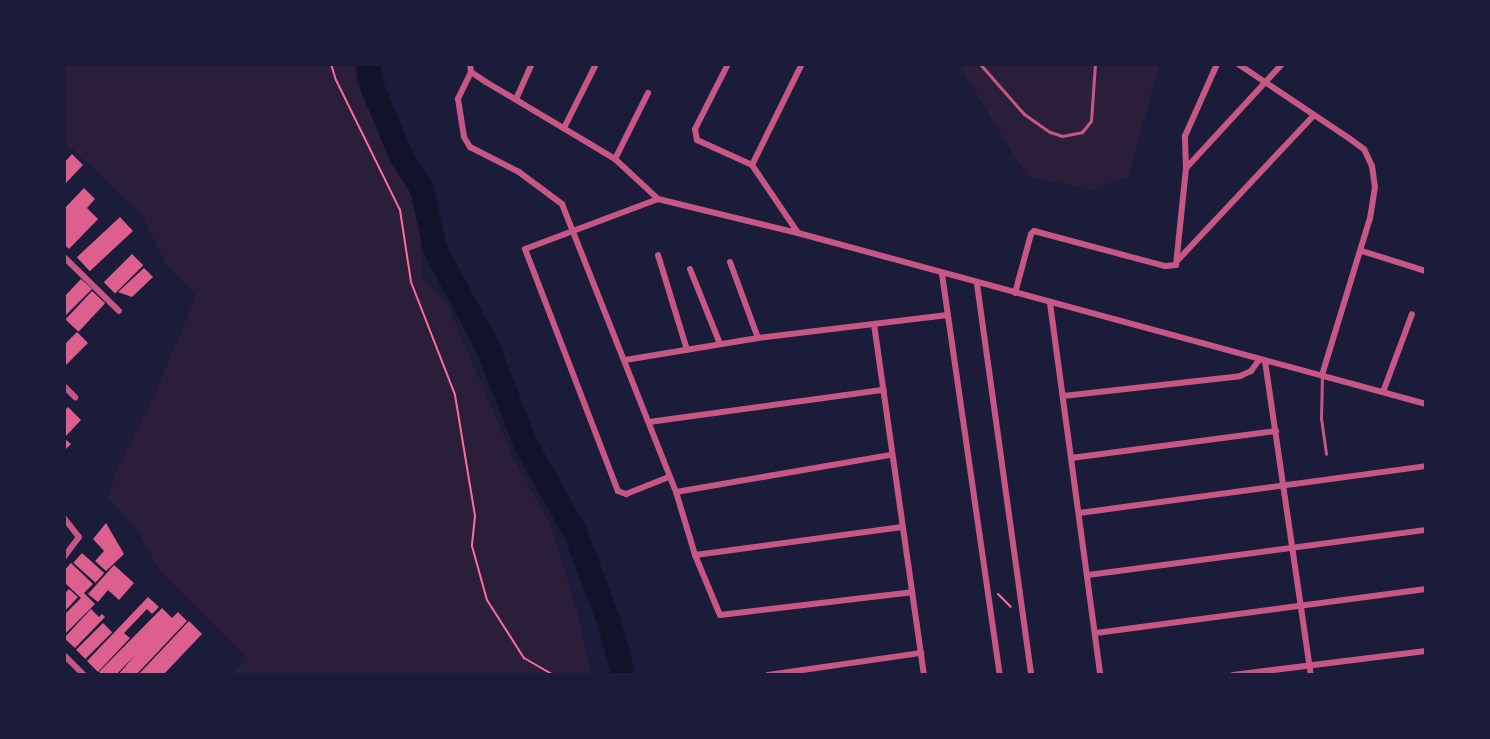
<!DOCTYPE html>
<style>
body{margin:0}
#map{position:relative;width:1490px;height:739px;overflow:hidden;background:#1b1b3a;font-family:"Libre Baskerville",serif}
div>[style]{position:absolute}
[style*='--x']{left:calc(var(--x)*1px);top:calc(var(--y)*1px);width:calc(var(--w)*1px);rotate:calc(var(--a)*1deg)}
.green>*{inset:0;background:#2a1e3b}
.river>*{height:24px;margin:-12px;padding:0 12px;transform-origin:12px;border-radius:12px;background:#12122b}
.building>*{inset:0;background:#dd5f8e;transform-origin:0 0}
.path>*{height:2px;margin:-1px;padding:0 1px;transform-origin:1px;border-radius:1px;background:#ff6b9d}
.service>*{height:3px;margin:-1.5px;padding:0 1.5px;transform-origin:1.5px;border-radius:1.5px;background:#c65784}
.minor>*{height:6px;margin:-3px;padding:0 3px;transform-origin:3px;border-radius:3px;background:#c65784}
span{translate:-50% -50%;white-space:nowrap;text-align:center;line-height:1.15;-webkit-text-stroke:8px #1b1b3a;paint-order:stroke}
.frame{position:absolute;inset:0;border:66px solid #1b1b3a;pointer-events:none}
</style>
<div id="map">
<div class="green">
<div style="clip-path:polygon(64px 64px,355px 64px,356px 82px,418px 203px,423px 278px,448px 306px,512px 456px,551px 526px,578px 614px,590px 670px,595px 675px,230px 675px,247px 659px,160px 572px,135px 527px,108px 498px,115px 473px,156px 391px,196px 296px,166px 264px,142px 215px,64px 141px)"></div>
<div style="clip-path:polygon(958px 64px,1160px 64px,1128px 177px,1092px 190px,1027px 176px)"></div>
</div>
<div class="river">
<div style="--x:368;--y:64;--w:25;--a:79"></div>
<div style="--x:373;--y:89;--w:75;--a:67.2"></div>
<div style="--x:402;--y:158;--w:37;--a:57"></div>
<div style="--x:422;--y:189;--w:61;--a:77.8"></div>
<div style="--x:435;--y:249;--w:112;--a:61.8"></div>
<div style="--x:488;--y:348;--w:104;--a:68.6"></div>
<div style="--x:526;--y:445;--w:100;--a:60.6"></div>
<div style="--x:575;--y:532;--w:93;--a:69.2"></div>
<div style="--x:608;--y:619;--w:58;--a:74.1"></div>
</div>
<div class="building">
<div style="clip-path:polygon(72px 154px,83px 165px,64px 185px,64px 163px)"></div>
<div style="clip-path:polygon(84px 188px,95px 199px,87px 208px,98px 219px,69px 249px,64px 244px,64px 209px)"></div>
<div style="left:120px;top:217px;width:19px;height:59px;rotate:47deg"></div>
<div style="left:132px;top:254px;width:16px;height:40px;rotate:45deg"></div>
<div style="clip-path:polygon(144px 268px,153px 277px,132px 297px,118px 292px)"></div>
<div style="clip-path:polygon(81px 279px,92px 289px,64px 317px,64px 297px)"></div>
<div style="left:92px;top:291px;width:18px;height:39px;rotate:43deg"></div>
<div style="clip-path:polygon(77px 332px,88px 343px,64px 367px,64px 345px)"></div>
<div style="clip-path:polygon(68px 407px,81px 420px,64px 438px,71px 444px,64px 451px,64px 411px)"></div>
<div style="clip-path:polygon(106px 523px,124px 554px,106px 571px,95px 561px,104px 551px,93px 539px)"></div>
<div style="left:82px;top:553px;width:30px;height:13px;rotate:42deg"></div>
<div style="clip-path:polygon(71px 563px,93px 584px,84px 593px,95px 604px,64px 635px,64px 615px,81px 598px,64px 582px,64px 571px)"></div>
<div style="clip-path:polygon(114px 565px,134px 583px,119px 600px,108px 590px,98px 602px,88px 594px)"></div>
<div style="clip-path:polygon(69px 589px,78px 597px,64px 612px,64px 594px)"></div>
<div style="clip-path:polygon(148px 597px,159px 607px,152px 614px,147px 609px,124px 633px,130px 638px,98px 672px,87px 661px)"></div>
<div style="clip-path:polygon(162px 608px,172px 618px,178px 612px,187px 621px,136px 675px,118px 675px,136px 654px,116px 675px,103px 675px,99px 672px)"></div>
<div style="clip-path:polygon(91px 609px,99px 617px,102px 614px,105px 617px,75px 648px,64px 638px)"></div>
<div style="clip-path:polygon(189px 621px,202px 634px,163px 675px,138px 675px)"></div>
<div style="left:103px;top:623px;width:13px;height:38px;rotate:45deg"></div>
</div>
<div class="path">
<div style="--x:331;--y:64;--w:17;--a:73"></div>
<div style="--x:336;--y:80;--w:145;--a:63.8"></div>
<div style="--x:400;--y:210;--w:73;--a:81.3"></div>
<div style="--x:411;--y:282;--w:121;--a:68.7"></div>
<div style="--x:455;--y:395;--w:123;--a:80.6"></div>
<div style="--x:475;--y:516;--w:30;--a:96"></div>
<div style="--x:472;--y:546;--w:56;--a:74.5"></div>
<div style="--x:487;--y:600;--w:69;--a:57.5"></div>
<div style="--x:524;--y:658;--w:34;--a:30"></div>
<div style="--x:998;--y:594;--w:18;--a:45"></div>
</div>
<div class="service">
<div style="--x:980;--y:64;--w:67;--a:48.7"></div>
<div style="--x:1024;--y:114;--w:32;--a:35"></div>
<div style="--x:1050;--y:132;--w:13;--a:18"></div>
<div style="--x:1062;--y:136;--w:20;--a:-11"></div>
<div style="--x:1082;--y:132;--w:14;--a:-51"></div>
<div style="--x:1091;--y:121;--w:57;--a:-86"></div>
<div style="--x:1322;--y:375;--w:43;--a:91.3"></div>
<div style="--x:1321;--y:418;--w:36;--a:82"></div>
</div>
<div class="minor">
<div style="--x:470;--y:64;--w:8;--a:83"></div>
<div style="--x:471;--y:72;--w:18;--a:34"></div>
<div style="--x:486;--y:82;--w:150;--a:30.8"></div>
<div style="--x:615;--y:159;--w:59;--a:42.9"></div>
<div style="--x:658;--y:199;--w:144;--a:13.7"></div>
<div style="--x:798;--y:233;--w:651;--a:15.23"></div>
<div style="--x:728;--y:64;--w:73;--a:116.9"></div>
<div style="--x:695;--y:129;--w:11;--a:80"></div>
<div style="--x:697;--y:140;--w:60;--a:24.4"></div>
<div style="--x:752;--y:165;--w:82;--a:55.9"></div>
<div style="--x:1238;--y:64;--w:135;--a:33.8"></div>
<div style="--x:1350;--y:139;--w:17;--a:36"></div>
<div style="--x:1364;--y:149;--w:19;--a:65"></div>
<div style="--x:1372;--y:166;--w:21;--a:82"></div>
<div style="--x:1375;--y:187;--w:31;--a:99"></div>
<div style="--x:1370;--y:218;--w:164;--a:107"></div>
<div style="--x:471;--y:72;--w:30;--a:116"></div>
<div style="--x:458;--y:99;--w:38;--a:81"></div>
<div style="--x:464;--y:137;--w:12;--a:59"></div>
<div style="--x:470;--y:147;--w:55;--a:27"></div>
<div style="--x:519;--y:172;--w:54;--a:36.7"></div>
<div style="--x:562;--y:204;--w:310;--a:68.4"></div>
<div style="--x:676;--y:492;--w:66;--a:73.2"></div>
<div style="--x:695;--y:555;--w:65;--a:67.4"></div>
<div style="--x:720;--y:615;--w:193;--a:-6.8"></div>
<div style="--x:517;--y:97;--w:36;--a:-66"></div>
<div style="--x:565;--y:126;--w:69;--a:-63.4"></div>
<div style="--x:615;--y:159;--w:74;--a:-63.4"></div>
<div style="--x:752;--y:165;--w:113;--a:-63.7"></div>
<div style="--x:1187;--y:167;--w:140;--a:-47.3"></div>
<div style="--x:658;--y:199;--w:142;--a:159.4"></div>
<div style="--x:525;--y:249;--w:259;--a:69"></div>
<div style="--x:618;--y:491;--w:9;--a:21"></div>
<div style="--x:626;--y:494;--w:46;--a:-21.6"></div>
<div style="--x:1362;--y:251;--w:67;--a:17.4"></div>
<div style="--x:658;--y:255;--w:99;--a:73"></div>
<div style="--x:64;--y:257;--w:77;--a:44.5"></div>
<div style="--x:1177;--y:261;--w:200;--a:-46.8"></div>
<div style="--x:730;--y:262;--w:81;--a:69.8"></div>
<div style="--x:690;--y:269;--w:81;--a:68.2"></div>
<div style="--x:942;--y:274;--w:405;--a:81.8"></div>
<div style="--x:977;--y:284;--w:395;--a:82.1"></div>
<div style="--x:1015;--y:293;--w:61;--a:-74.8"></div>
<div style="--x:1031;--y:234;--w:4;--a:-45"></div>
<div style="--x:1034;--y:231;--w:136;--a:15"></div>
<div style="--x:1165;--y:266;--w:11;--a:-5"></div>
<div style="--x:1176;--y:265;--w:98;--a:-84.1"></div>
<div style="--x:1186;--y:168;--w:32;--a:-92"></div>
<div style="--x:1185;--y:136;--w:79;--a:-66"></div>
<div style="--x:1050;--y:303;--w:375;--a:82.3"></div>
<div style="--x:874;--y:324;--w:355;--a:81.9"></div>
<div style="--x:625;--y:360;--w:135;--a:-9.4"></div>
<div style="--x:758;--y:338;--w:191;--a:-6.9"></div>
<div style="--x:1265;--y:361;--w:317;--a:81.7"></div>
<div style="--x:64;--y:386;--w:16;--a:45"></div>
<div style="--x:1383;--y:392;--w:83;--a:-69.6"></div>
<div style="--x:1063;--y:396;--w:178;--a:-6.4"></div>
<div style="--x:1240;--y:376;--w:12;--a:-24"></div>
<div style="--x:1251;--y:371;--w:14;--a:-54"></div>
<div style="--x:649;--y:422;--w:237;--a:-7.8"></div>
<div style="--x:1071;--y:458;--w:207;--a:-7.5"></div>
<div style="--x:676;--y:492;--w:218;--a:-9.8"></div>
<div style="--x:1079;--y:513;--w:350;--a:-7.7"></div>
<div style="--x:64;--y:518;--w:24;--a:52"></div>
<div style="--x:79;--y:537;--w:25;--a:127"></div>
<div style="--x:695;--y:555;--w:209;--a:-7.7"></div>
<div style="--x:1088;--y:575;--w:341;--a:-7.6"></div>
<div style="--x:1096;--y:633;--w:333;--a:-7.6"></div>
<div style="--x:64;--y:655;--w:28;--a:45"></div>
<div style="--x:768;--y:675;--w:155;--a:-8.2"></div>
<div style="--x:1233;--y:675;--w:194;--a:-7.1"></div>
</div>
<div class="frame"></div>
</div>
